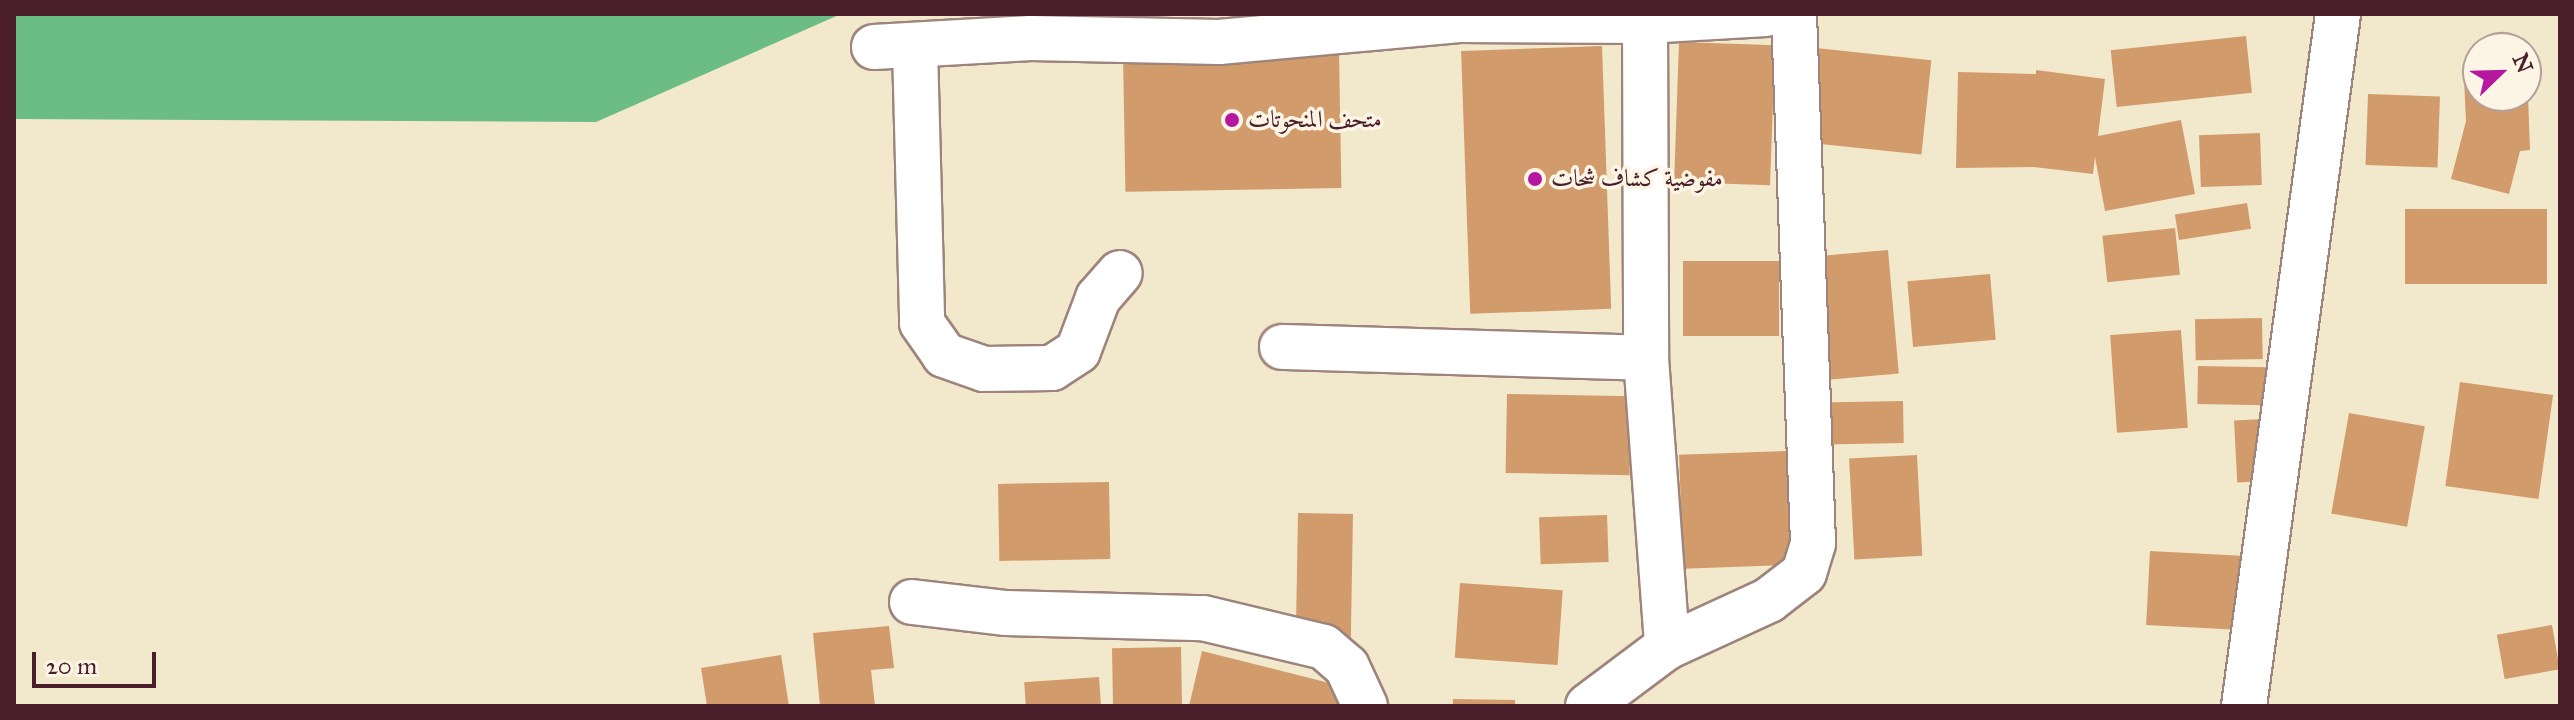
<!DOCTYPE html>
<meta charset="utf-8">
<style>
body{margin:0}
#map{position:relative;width:2574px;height:720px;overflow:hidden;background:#f2e8cc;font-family:"IM FELL Great Primer",Amiri,serif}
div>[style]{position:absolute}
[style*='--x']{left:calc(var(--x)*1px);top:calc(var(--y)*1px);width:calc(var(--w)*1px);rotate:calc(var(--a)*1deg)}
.forest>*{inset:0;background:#6cbc86}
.building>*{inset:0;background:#d19b6b;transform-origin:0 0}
.roads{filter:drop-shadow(2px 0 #9e847c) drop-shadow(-2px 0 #9e847c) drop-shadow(0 2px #9e847c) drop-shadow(0 -2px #9e847c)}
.minor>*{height:44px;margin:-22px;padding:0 22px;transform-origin:22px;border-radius:22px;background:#fff}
.dots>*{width:22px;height:22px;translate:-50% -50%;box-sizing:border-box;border:4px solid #fcf5e5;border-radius:50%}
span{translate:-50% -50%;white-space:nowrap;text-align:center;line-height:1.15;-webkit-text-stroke:7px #fcf5e5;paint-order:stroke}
.poi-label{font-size:24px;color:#4a1f2b}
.left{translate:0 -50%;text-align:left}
.frame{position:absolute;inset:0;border:16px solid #4a1f2b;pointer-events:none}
.north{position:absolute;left:2462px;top:32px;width:80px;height:80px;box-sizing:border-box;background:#fcf5e5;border:2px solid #b59f9b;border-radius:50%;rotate:67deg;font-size:22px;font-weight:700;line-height:32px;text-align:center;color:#4a1f2b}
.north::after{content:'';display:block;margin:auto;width:28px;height:36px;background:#b5179e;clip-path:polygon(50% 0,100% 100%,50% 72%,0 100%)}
.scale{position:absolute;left:32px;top:652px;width:124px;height:36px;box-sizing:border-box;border:4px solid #4a1f2b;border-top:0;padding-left:10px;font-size:24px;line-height:28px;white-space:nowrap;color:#4a1f2b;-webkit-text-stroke:6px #fcf5e5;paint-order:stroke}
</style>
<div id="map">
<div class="forest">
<div style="clip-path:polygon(14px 14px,841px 14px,596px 122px,14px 119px)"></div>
</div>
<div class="building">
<div style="left:2246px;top:36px;width:57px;height:136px;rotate:84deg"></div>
<div style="left:1679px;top:42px;width:96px;height:140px;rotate:2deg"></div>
<div style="left:1602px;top:46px;width:263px;height:141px;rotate:88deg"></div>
<div style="left:1816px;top:48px;width:116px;height:95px;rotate:6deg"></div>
<div style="left:1339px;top:51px;width:137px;height:216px;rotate:89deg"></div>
<div style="clip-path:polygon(2036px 70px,2105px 79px,2098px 136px,2181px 120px,2195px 194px,2105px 211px,2095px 157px,2093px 174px,2034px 167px,1956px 168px,1958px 72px,2036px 74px)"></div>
<div style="clip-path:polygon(2478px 78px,2478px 96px,2528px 96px,2530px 150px,2520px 151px,2509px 194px,2451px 179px,2466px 121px,2464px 79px)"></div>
<div style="left:2368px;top:94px;width:72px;height:71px;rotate:2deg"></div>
<div style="left:2260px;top:133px;width:52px;height:61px;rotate:88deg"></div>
<div style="left:2247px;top:203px;width:26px;height:73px;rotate:81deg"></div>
<div style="left:2405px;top:209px;width:142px;height:75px"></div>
<div style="left:2175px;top:228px;width:47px;height:73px;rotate:84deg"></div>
<div style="left:1888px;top:250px;width:124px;height:71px;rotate:85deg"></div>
<div style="left:1683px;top:261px;width:96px;height:75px"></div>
<div style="left:1990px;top:274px;width:66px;height:83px;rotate:85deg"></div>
<div style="left:2262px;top:318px;width:41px;height:67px;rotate:89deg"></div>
<div style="left:2181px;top:330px;width:98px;height:71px;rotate:86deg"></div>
<div style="left:2198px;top:366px;width:70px;height:38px;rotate:1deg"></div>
<div style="left:2460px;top:382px;width:94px;height:105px;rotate:8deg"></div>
<div style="left:1507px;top:394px;width:124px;height:79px;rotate:1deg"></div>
<div style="left:1903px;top:401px;width:42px;height:81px;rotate:89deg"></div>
<div style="left:2349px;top:413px;width:77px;height:102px;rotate:10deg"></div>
<div style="left:2265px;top:419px;width:62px;height:31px;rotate:87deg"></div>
<div style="left:1786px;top:451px;width:114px;height:107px;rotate:88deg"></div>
<div style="left:1917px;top:455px;width:101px;height:68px;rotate:87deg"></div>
<div style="left:1109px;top:482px;width:77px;height:111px;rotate:89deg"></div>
<div style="left:1298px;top:513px;width:55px;height:123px;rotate:1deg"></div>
<div style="left:1607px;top:515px;width:47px;height:68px;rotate:88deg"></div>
<div style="left:2150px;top:551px;width:110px;height:74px;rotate:3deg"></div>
<div style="left:1460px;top:583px;width:103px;height:75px;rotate:4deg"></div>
<div style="left:2552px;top:625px;width:45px;height:56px;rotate:80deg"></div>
<div style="clip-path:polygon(889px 626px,894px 668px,871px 670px,875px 706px,820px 706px,813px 633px)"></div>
<div style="left:1181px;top:647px;width:59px;height:69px;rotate:89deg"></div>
<div style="clip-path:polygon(1202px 651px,1345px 687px,1340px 706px,1189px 706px)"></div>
<div style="clip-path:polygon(781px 655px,789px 706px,707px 706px,701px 668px)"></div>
<div style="left:1099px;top:677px;width:29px;height:75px;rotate:86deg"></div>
<div style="clip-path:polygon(1453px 699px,1515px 700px,1515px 706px,1453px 706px)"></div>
</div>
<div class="roads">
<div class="minor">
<div style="--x:1444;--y:14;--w:16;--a:22"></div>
<div style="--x:1459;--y:20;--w:186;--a:0.3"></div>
<div style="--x:1645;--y:21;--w:121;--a:-3.3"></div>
<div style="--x:1645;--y:21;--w:337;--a:89.8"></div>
<div style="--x:1646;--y:358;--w:290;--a:85.8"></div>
<div style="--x:874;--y:47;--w:157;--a:-3.3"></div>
<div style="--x:1031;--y:38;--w:188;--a:1.2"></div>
<div style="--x:1219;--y:42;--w:241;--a:-5.2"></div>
<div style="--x:915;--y:48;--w:275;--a:88.5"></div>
<div style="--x:922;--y:323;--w:39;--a:55"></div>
<div style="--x:944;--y:355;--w:42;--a:19.3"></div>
<div style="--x:984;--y:369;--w:68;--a:-0.8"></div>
<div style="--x:1052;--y:368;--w:31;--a:-33"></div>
<div style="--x:1078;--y:351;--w:57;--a:-69.3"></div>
<div style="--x:1098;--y:298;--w:33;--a:-49"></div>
<div style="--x:1282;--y:347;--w:364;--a:1.7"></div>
<div style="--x:912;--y:602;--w:95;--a:6.7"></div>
<div style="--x:1006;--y:613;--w:197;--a:1.5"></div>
<div style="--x:1203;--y:618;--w:124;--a:13.5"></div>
<div style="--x:1324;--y:647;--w:30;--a:41"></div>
<div style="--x:1347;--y:667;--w:43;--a:65.2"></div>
<div style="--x:1588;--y:706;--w:99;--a:-36.8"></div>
<div style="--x:1667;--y:647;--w:112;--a:-24.7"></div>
<div style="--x:1769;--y:600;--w:44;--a:-37.6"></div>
<div style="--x:1804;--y:573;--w:31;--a:-73"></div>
<div style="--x:1813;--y:543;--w:529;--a:-92.06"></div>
<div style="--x:2244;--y:706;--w:698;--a:-82.26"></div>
</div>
</div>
<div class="dots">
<div style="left:1232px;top:120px;background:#b5179e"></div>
<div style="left:1535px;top:179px;background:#b5179e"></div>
</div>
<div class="poi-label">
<span class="left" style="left:1248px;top:120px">متحف المنحوتات</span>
<span class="left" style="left:1551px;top:179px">مفوضية كشاف شحات</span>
</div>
<div class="frame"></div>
<div class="north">N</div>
<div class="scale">20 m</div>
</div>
